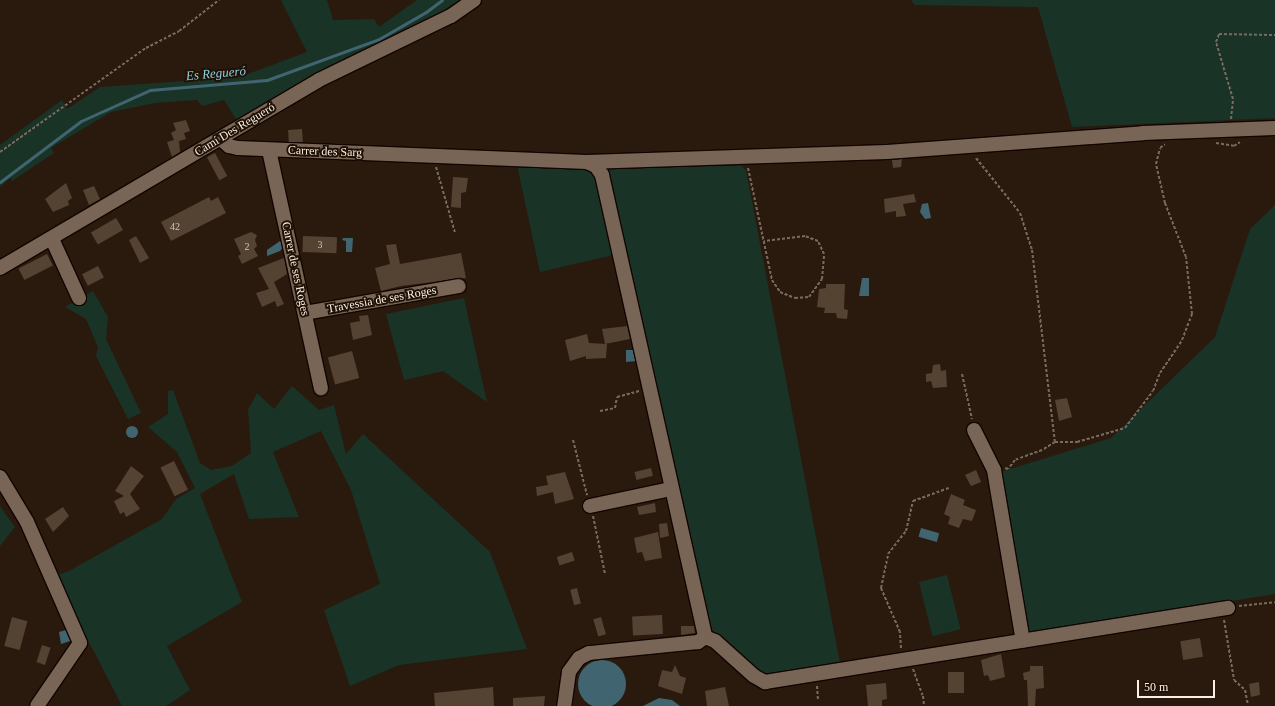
<!DOCTYPE html>
<meta charset="utf-8">
<style>
body{margin:0}
#map{position:relative;width:1275px;height:706px;overflow:hidden;background:#2a1a0d;font-family:"Times New Roman",serif}
div>[style]{position:absolute}
[style*='--x']{left:calc(var(--x)*1px);top:calc(var(--y)*1px);width:calc(var(--w)*1px);rotate:calc(var(--a)*1deg)}
.green>*{inset:0;background:#193326;transform-origin:0 0}
.water>*{inset:0;background:#406571;transform-origin:0 0}
.round{border-radius:50%}
.stream>*{height:3px;margin:-1.5px;padding:0 1.5px;transform-origin:1.5px;border-radius:1.5px;background:#406571}
.building>*{inset:0;background:#544233;transform-origin:0 0}
.path>*{height:2px;margin-top:-1px;transform-origin:0;background:repeating-linear-gradient(90deg,#786a5e 0 3px,transparent 0 5px)}
.roads{filter:drop-shadow(1px 0 #120500) drop-shadow(-1px 0 #120500) drop-shadow(0 1px #120500) drop-shadow(0 -1px #120500)}
.minor>*{height:14px;margin:-7px;padding:0 7px;transform-origin:7px;border-radius:7px;background:#786556}
span{translate:-50% -50%;white-space:nowrap;text-align:center;line-height:1.15;-webkit-text-stroke:4px #201105;paint-order:stroke}
.number-label{font-size:10px;color:#d0c4b9}
.number-label span{-webkit-text-stroke-width:0}
.street-label{font-size:12px;color:#faefe6}
.water-label{font-size:13px;color:#8bd1e6;font-style:italic}
.scale{position:absolute;left:1137px;top:680px;width:78px;height:18px;box-sizing:border-box;border:2px solid #faefe6;border-top:0;padding-left:5px;font-size:12px;line-height:14px;white-space:nowrap;color:#faefe6;-webkit-text-stroke:3px #201105;paint-order:stroke}
</style>
<div id="map">
<div class="green">
<div style="clip-path:polygon(281px 0,327px 0,333px 20px,374px 19px,379px 27px,417px 0,459px 0,418px 27px,325px 75px,295px 85px,238px 122px,224px 100px,202px 106px,197px 100px,155px 103px,111px 112px,51px 148px,54px 153px,12px 181px,10px 178px,0 187px,0 145px,62px 100px,67px 109px,100px 87px,240px 77px,307px 52px)"></div>
<div style="clip-path:polygon(911px 0,1275px 0,1275px 118px,1072px 127px,1038px 7px,915px 5px)"></div>
<div style="clip-path:polygon(517px 165px,593px 168px,613px 255px,540px 272px)"></div>
<div style="clip-path:polygon(741px 166px,746px 170px,840px 663px,762px 675px,709px 627px,607px 167px)"></div>
<div style="clip-path:polygon(1275px 205px,1275px 594px,1030px 633px,997px 473px,1111px 438px,1215px 337px,1250px 229px)"></div>
<div style="clip-path:polygon(93px 291px,108px 317px,106px 339px,141px 413px,128px 419px,96px 356px,98px 347px,86px 319px,65px 307px)"></div>
<div style="clip-path:polygon(464px 298px,479px 367px,487px 402px,443px 371px,404px 380px,386px 314px)"></div>
<div style="clip-path:polygon(292px 386px,319px 410px,334px 405px,346px 454px,363px 434px,490px 552px,527px 649px,399px 665px,350px 686px,324px 610px,380px 584px,351px 490px,321px 431px,273px 452px,299px 517px,249px 519px,234px 474px,200px 494px,242px 602px,167px 646px,190px 690px,166px 706px,122px 706px,55px 576px,69px 571px,162px 519px,176px 499px,195px 488px,177px 452px,148px 427px,168px 414px,168px 391px,173px 390px,200px 463px,211px 470px,232px 466px,251px 453px,248px 410px,257px 393px,274px 409px)"></div>
<div style="clip-path:polygon(0 506px,15px 527px,0 546px)"></div>
<div style="left:947px;top:575px;width:56px;height:29px;rotate:76deg"></div>
</div>
<div class="water">
<div style="clip-path:polygon(928px 203px,931px 218px,925px 219px,920px 212px,922px 204px)"></div>
<div style="clip-path:polygon(343px 238px,353px 238px,352px 252px,346px 252px,346px 241px,342px 240px)"></div>
<div style="clip-path:polygon(280px 241px,284px 246px,280px 251px,267px 256px,267px 250px)"></div>
<div style="clip-path:polygon(862px 278px,869px 278px,869px 296px,859px 296px)"></div>
<div style="clip-path:polygon(626px 350px,635px 350px,637px 361px,626px 362px)"></div>
<div class="round" style="left:126px;top:426px;width:12px;height:12px"></div>
<div style="left:921px;top:528px;width:19px;height:9px;rotate:16deg"></div>
<div style="clip-path:polygon(70px 629px,73px 640px,61px 644px,59px 632px)"></div>
<div class="round" style="left:578px;top:660px;width:48px;height:48px"></div>
<div style="clip-path:polygon(659px 698px,672px 700px,680px 706px,643px 706px)"></div>
</div>
<div class="stream">
<div style="--x:0;--y:182;--w:101;--a:-37"></div>
<div style="--x:81;--y:121;--w:76;--a:-24.2"></div>
<div style="--x:150;--y:90;--w:117;--a:-4.9"></div>
<div style="--x:267;--y:80;--w:119;--a:-20.1"></div>
<div style="--x:379;--y:39;--w:54;--a:-29.9"></div>
<div style="--x:426;--y:12;--w:20;--a:-37"></div>
</div>
<div class="building">
<div style="clip-path:polygon(186px 120px,190px 131px,184px 133px,186px 139px,179px 141px,180px 152px,172px 157px,167px 142px,174px 140px,171px 133px,176px 130px,173px 123px)"></div>
<div style="left:302px;top:129px;width:13px;height:14px;rotate:86deg"></div>
<div style="left:215px;top:153px;width:26px;height:9px;rotate:62deg"></div>
<div style="clip-path:polygon(902px 159px,901px 167px,893px 168px,892px 160px)"></div>
<div style="clip-path:polygon(453px 177px,468px 178px,466px 192px,461px 193px,461px 208px,451px 207px)"></div>
<div style="clip-path:polygon(66px 183px,72px 198px,68px 201px,69px 205px,53px 212px,45px 199px)"></div>
<div style="clip-path:polygon(94px 186px,100px 199px,89px 205px,83px 190px)"></div>
<div style="clip-path:polygon(914px 194px,916px 202px,903px 204px,906px 216px,896px 217px,896px 211px,885px 213px,884px 199px)"></div>
<div style="clip-path:polygon(209px 197px,211px 201px,218px 197px,226px 213px,171px 241px,161px 222px)"></div>
<div style="left:116px;top:218px;width:14px;height:29px;rotate:60deg"></div>
<div style="clip-path:polygon(251px 232px,257px 235px,255px 240px,257px 246px,254px 249px,258px 256px,242px 264px,238px 256px,241px 254px,234px 239px)"></div>
<div style="clip-path:polygon(136px 236px,149px 258px,140px 263px,129px 240px)"></div>
<div style="left:303px;top:236px;width:34px;height:16px;rotate:2deg"></div>
<div style="clip-path:polygon(396px 244px,400px 264px,461px 253px,466px 278px,401px 286px,381px 291px,375px 268px,390px 264px,386px 245px)"></div>
<div style="left:47px;top:254px;width:13px;height:32px;rotate:63deg"></div>
<div style="clip-path:polygon(284px 258px,287px 274px,274px 282px,284px 304px,277px 307px,275px 301px,262px 307px,256px 293px,269px 289px,258px 268px)"></div>
<div style="left:98px;top:266px;width:13px;height:18px;rotate:63deg"></div>
<div style="clip-path:polygon(826px 284px,845px 284px,844px 309px,848px 310px,847px 319px,837px 318px,836px 313px,824px 313px,825px 308px,817px 307px,819px 289px,826px 288px)"></div>
<div style="clip-path:polygon(368px 315px,372px 335px,353px 340px,350px 323px,360px 321px,359px 316px)"></div>
<div style="clip-path:polygon(627px 326px,630px 339px,605px 344px,602px 329px)"></div>
<div style="clip-path:polygon(587px 334px,589px 343px,607px 344px,606px 358px,586px 359px,586px 356px,570px 361px,565px 340px)"></div>
<div style="left:352px;top:351px;width:28px;height:25px;rotate:75deg"></div>
<div style="clip-path:polygon(940px 364px,941px 371px,946px 370px,947px 387px,933px 388px,931px 381px,926px 382px,926px 374px,932px 373px,933px 365px)"></div>
<div style="clip-path:polygon(1067px 398px,1072px 417px,1059px 421px,1055px 400px)"></div>
<div style="left:174px;top:461px;width:32px;height:15px;rotate:64deg"></div>
<div style="clip-path:polygon(131px 466px,144px 476px,130px 494px,140px 509px,126px 517px,124px 512px,120px 514px,114px 501px,124px 496px,115px 491px)"></div>
<div style="left:651px;top:468px;width:8px;height:17px;rotate:76deg"></div>
<div style="clip-path:polygon(976px 470px,981px 482px,971px 486px,965px 475px)"></div>
<div style="clip-path:polygon(565px 472px,574px 499px,555px 504px,553px 492px,537px 496px,536px 487px,548px 485px,546px 476px)"></div>
<div style="clip-path:polygon(951px 494px,965px 500px,963px 505px,976px 510px,972px 521px,963px 519px,959px 528px,948px 524px,950px 517px,944px 514px)"></div>
<div style="clip-path:polygon(655px 503px,656px 512px,639px 515px,637px 507px)"></div>
<div style="clip-path:polygon(63px 507px,69px 516px,53px 532px,45px 519px)"></div>
<div style="clip-path:polygon(667px 523px,669px 536px,660px 538px,659px 524px)"></div>
<div style="clip-path:polygon(658px 532px,662px 558px,645px 561px,642px 552px,637px 553px,634px 538px)"></div>
<div style="left:572px;top:552px;width:9px;height:16px;rotate:72deg"></div>
<div style="left:577px;top:588px;width:16px;height:7px;rotate:76deg"></div>
<div style="left:662px;top:615px;width:19px;height:30px;rotate:87deg"></div>
<div style="left:12px;top:617px;width:16px;height:30px;rotate:15deg"></div>
<div style="left:601px;top:617px;width:18px;height:8px;rotate:74deg"></div>
<div style="clip-path:polygon(681px 626px,694px 626px,695px 633px,681px 635px)"></div>
<div style="left:1200px;top:638px;width:19px;height:20px;rotate:81deg"></div>
<div style="left:42px;top:645px;width:9px;height:18px;rotate:18deg"></div>
<div style="clip-path:polygon(1001px 654px,1005px 677px,990px 681px,988px 675px,984px 676px,981px 660px)"></div>
<div style="clip-path:polygon(675px 665px,680px 676px,686px 678px,682px 694px,658px 686px,662px 670px,672px 672px)"></div>
<div style="clip-path:polygon(1030px 666px,1043px 666px,1044px 688px,1036px 689px,1035px 706px,1028px 706px,1027px 680px,1024px 680px,1023px 673px,1030px 671px)"></div>
<div style="left:948px;top:672px;width:16px;height:21px"></div>
<div style="clip-path:polygon(1259px 682px,1260px 695px,1251px 697px,1249px 684px)"></div>
<div style="clip-path:polygon(886px 683px,887px 699px,882px 700px,882px 706px,868px 706px,866px 685px)"></div>
<div style="clip-path:polygon(493px 687px,494px 706px,435px 706px,434px 693px)"></div>
<div style="clip-path:polygon(725px 687px,729px 706px,707px 706px,705px 691px)"></div>
<div style="clip-path:polygon(545px 696px,544px 706px,513px 706px,513px 698px)"></div>
</div>
<div class="path">
<div style="--x:1231;--y:119;--w:20;--a:-84"></div>
<div style="--x:1233;--y:99;--w:59;--a:-106.6"></div>
<div style="--x:1216;--y:42;--w:9;--a:-69"></div>
<div style="--x:1219;--y:34;--w:56;--a:1"></div>
<div style="--x:1216;--y:143;--w:18;--a:9"></div>
<div style="--x:1234;--y:146;--w:7;--a:-34"></div>
<div style="--x:0;--y:152;--w:179;--a:-35.5"></div>
<div style="--x:146;--y:48;--w:37;--a:-27"></div>
<div style="--x:179;--y:31;--w:51;--a:-37.8"></div>
<div style="--x:976;--y:158;--w:70;--a:51.3"></div>
<div style="--x:1020;--y:213;--w:39;--a:72"></div>
<div style="--x:1032;--y:250;--w:193;--a:83.2"></div>
<div style="--x:1055;--y:442;--w:15;--a:148"></div>
<div style="--x:1042;--y:450;--w:29;--a:160"></div>
<div style="--x:1015;--y:460;--w:11;--a:128"></div>
<div style="--x:1008;--y:469;--w:3;--a:-162"></div>
<div style="--x:436;--y:167;--w:69;--a:73.9"></div>
<div style="--x:748;--y:168;--w:115;--a:77.9"></div>
<div style="--x:772;--y:280;--w:14;--a:56"></div>
<div style="--x:780;--y:292;--w:16;--a:22"></div>
<div style="--x:795;--y:298;--w:14;--a:-4"></div>
<div style="--x:809;--y:297;--w:22;--a:-54"></div>
<div style="--x:822;--y:279;--w:25;--a:-85"></div>
<div style="--x:824;--y:254;--w:14;--a:-115"></div>
<div style="--x:818;--y:241;--w:14;--a:-159"></div>
<div style="--x:805;--y:236;--w:41;--a:173"></div>
<div style="--x:962;--y:374;--w:46;--a:77.5"></div>
<div style="--x:600;--y:411;--w:15;--a:-11"></div>
<div style="--x:615;--y:408;--w:11;--a:-80"></div>
<div style="--x:617;--y:397;--w:23;--a:-15"></div>
<div style="--x:573;--y:440;--w:57;--a:75.7"></div>
<div style="--x:1055;--y:442;--w:22;--a:0"></div>
<div style="--x:1077;--y:442;--w:50;--a:-16.3"></div>
<div style="--x:1125;--y:428;--w:46;--a:-52.9"></div>
<div style="--x:1153;--y:391;--w:19;--a:-69"></div>
<div style="--x:1160;--y:373;--w:40;--a:-56"></div>
<div style="--x:1182;--y:340;--w:28;--a:-69"></div>
<div style="--x:1192;--y:314;--w:57;--a:-96"></div>
<div style="--x:1186;--y:257;--w:58;--a:-111.3"></div>
<div style="--x:1165;--y:203;--w:40;--a:-103"></div>
<div style="--x:1156;--y:164;--w:16;--a:-76"></div>
<div style="--x:1160;--y:148;--w:6;--a:-39"></div>
<div style="--x:593;--y:516;--w:59;--a:78.3"></div>
<div style="--x:1239;--y:606;--w:36;--a:-6"></div>
<div style="--x:1224;--y:620;--w:61;--a:80.5"></div>
<div style="--x:1234;--y:680;--w:15;--a:42"></div>
<div style="--x:1245;--y:690;--w:15;--a:79"></div>
<div style="--x:901;--y:648;--w:16;--a:-94"></div>
<div style="--x:900;--y:632;--w:48;--a:-113.4"></div>
<div style="--x:881;--y:588;--w:35;--a:-78"></div>
<div style="--x:888;--y:554;--w:29;--a:-52"></div>
<div style="--x:906;--y:531;--w:31;--a:-77"></div>
<div style="--x:913;--y:501;--w:38;--a:-20"></div>
<div style="--x:913;--y:669;--w:29;--a:70"></div>
<div style="--x:923;--y:696;--w:10;--a:84"></div>
<div style="--x:817;--y:686;--w:15;--a:86"></div>
</div>
<div class="roads">
<div class="minor">
<div style="--x:221;--y:139;--w:11;--a:41"></div>
<div style="--x:229;--y:146;--w:9;--a:13"></div>
<div style="--x:238;--y:148;--w:349;--a:2.3"></div>
<div style="--x:587;--y:162;--w:10;--a:24"></div>
<div style="--x:596;--y:166;--w:11;--a:56"></div>
<div style="--x:602;--y:175;--w:473;--a:77.4"></div>
<div style="--x:705;--y:637;--w:9;--a:144"></div>
<div style="--x:698;--y:642;--w:110;--a:174.2"></div>
<div style="--x:589;--y:653;--w:11;--a:153"></div>
<div style="--x:579;--y:658;--w:17;--a:126"></div>
<div style="--x:569;--y:672;--w:34;--a:98"></div>
<div style="--x:269;--y:150;--w:244;--a:77.7"></div>
<div style="--x:587;--y:162;--w:300;--a:-1.9"></div>
<div style="--x:887;--y:152;--w:257;--a:-4.2"></div>
<div style="--x:1143;--y:133;--w:132;--a:-2.2"></div>
<div style="--x:52;--y:239;--w:65;--a:65.4"></div>
<div style="--x:0;--y:268;--w:370;--a:-30.5"></div>
<div style="--x:319;--y:80;--w:147;--a:-25.9"></div>
<div style="--x:451;--y:16;--w:28;--a:-35"></div>
<div style="--x:305;--y:313;--w:156;--a:-9.9"></div>
<div style="--x:974;--y:430;--w:45;--a:63.4"></div>
<div style="--x:994;--y:470;--w:173;--a:80.4"></div>
<div style="--x:0;--y:477;--w:52;--a:59"></div>
<div style="--x:27;--y:522;--w:132;--a:66.3"></div>
<div style="--x:80;--y:643;--w:76;--a:124.3"></div>
<div style="--x:590;--y:506;--w:83;--a:-11.9"></div>
<div style="--x:705;--y:637;--w:11;--a:22"></div>
<div style="--x:715;--y:641;--w:52;--a:41.9"></div>
<div style="--x:754;--y:676;--w:13;--a:29"></div>
<div style="--x:765;--y:682;--w:469;--a:-9.1"></div>
</div>
</div>
<div class="number-label">
<span style="left:175px;top:227px">42</span>
<span style="left:320px;top:245px">3</span>
<span style="left:247px;top:247px">2</span>
</div>
<div class="street-label">
<span style="left:235px;top:130px;rotate:-31deg">Camí Des Regueró</span>
<span style="left:325px;top:152px;rotate:2deg">Carrer des Sarg</span>
<span style="left:295px;top:269px;rotate:78deg">Carrer de ses Roges</span>
<span style="left:382px;top:300px;rotate:-10deg">Travessia de ses Roges</span>
</div>
<div class="water-label">
<span style="left:216px;top:74px;rotate:-5deg">Es Regueró</span>
</div>
<div class="scale">50 m</div>
</div>
